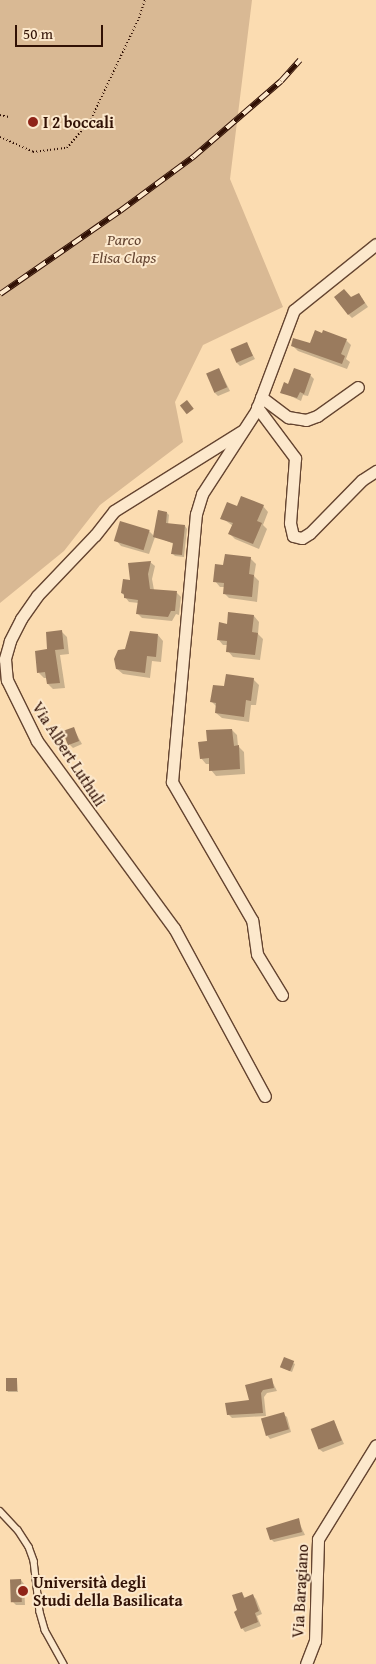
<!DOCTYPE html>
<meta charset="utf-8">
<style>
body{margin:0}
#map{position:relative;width:376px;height:1664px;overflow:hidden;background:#fbdcb1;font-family:"Gentium Book Plus",serif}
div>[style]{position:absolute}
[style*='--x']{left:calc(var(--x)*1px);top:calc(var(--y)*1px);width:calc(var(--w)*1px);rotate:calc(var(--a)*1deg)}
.green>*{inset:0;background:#d9b994}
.shadow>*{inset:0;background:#0003}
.building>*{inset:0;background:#9a7b5e;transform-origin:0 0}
.path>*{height:2px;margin-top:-1px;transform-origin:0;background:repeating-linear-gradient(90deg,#311105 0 1px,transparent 0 3.5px)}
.roads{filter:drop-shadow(1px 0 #644430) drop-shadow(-1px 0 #644430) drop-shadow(0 1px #644430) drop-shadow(0 -1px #644430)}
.service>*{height:5.5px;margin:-2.75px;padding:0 2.75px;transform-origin:2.75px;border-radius:2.75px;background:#fce8cc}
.minor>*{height:11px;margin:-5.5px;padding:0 5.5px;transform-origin:5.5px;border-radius:5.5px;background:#fce8cc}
.rail>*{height:5.5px;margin-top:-2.75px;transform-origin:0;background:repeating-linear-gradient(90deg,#fce8cc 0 11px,#311105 0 22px);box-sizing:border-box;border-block:1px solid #311105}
.dots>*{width:14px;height:14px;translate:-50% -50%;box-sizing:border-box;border:2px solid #fce8cc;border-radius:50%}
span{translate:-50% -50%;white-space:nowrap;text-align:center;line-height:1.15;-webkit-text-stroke:4px #fce8cc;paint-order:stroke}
.poi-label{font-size:16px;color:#311105;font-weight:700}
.left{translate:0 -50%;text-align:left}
.park-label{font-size:16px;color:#634330;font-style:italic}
.street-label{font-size:16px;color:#311105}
.scale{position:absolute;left:15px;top:25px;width:88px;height:22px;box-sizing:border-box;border:2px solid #311105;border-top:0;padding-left:6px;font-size:15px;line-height:18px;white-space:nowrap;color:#311105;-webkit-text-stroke:4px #fce8cc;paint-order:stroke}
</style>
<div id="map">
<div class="green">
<div style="clip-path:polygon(0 0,252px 0,230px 179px,283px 307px,203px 345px,175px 402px,183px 442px,100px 505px,64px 551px,0 603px)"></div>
</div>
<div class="shadow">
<div style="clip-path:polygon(362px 298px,368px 307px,352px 318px,349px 315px,352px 299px)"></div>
<div style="clip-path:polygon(346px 340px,351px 345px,346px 359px,350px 362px,347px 369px,298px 351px,292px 345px)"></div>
<div style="clip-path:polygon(247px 344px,255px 359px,240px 366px,236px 362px)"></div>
<div style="clip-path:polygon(219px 369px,230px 391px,218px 396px,214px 392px)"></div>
<div style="clip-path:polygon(310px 375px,314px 379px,308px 396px,303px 395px,301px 401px,282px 392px,289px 385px)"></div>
<div style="clip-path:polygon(263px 506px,268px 512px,263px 525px,267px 529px,259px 549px,235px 539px,230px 534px,233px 526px,222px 518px,238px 508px)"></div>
<div style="clip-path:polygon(167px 513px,169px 515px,168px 525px,185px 526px,187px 529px,184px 557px,175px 556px,173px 554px,174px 544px,155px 536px)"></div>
<div style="clip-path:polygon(149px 531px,155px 537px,149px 554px,121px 546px,116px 540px)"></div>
<div style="clip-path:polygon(250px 558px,256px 564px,254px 576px,259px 581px,257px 602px,229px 598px,224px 593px,225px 587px,220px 587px,215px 581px,224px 567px)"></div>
<div style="clip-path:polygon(150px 562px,155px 566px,152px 579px,154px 590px,177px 593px,181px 597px,179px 615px,176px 614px,172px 621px,142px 618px,138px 614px,139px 603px,129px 602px,122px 593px)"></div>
<div style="clip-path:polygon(229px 613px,254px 616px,259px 622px,258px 634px,263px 639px,260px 660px,233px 657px,228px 651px,228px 645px,223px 645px,218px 639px,228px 625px)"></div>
<div style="clip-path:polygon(61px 631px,67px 637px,69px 654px,60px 655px,65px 688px,53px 689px,48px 684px,47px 678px,44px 678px,39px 673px)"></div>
<div style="clip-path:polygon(158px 635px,163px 641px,161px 662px,152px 661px,150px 678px,123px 674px,117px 669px,126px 650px)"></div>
<div style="clip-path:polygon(253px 679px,259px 685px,256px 705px,251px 705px,249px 722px,222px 718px,216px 713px,217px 707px,212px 702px,225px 688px)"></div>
<div style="clip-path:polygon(73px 728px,82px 744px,73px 748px,70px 745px)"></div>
<div style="clip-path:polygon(232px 730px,237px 735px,238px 746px,244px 752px,245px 774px,216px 776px,211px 770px,210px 764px,206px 764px,201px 758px,208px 742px)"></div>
<div style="clip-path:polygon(285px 1359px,295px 1364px,292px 1372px,283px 1368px)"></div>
<div style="clip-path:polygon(271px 1379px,277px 1391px,267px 1393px,264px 1397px,266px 1416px,232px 1418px,228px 1414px,251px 1401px)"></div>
<div style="clip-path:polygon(17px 1380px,18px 1392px,8px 1392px,7px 1390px)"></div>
<div style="clip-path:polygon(283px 1414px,287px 1417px,291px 1432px,270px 1439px,267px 1435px)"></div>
<div style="clip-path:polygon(334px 1421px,344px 1444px,323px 1452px,319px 1449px)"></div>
<div style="clip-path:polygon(298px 1520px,305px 1535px,274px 1542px,271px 1539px)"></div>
<div style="clip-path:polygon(21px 1580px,24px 1584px,25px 1605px,16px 1605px,12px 1601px)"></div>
<div style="clip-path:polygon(242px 1593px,245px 1598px,253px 1596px,256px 1599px,262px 1614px,257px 1616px,261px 1626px,245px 1632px,242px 1628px,239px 1611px)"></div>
</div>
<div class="building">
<div style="clip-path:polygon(344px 289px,351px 297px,359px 293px,365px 303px,348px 315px,334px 297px)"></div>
<div style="clip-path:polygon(315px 330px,322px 333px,323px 330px,347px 339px,341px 354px,345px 356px,342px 364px,291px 346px,293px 338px,310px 343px)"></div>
<div style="left:247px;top:342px;width:15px;height:18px;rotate:67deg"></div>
<div style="left:219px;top:368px;width:21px;height:14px;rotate:67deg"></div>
<div style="clip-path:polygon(294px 368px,311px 374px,304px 394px,300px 392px,297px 398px,280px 393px,284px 382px,288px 384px)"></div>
<div style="left:187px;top:400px;width:11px;height:9px;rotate:52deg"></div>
<div style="clip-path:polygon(241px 496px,264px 505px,257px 521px,262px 523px,253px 544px,228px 534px,233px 523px,220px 519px,227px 502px,237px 506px)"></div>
<div style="clip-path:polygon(158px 510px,167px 512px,166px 523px,185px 525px,182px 555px,171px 554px,173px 543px,153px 537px)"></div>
<div style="left:120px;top:521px;width:31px;height:21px;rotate:17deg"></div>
<div style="clip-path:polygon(225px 554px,251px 557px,249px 574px,254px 575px,252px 597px,223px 594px,224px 583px,213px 582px,215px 564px,223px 565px)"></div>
<div style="clip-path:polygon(151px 561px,148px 574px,150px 589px,177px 591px,175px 611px,171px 611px,168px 617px,136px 614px,138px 600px,124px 598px,124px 594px,121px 593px,123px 579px,130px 580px,128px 563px)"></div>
<div style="clip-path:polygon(228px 612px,254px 615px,252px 632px,258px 633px,255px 655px,226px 652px,227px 641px,217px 640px,219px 622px,227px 624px)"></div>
<div style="clip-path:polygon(62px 630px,64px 649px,55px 650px,60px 683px,47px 684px,45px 672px,37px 673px,35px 651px,47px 649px,46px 632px)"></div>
<div style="clip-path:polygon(130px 631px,158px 634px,156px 657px,147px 656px,145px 673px,116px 669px,114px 659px,118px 650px,125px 649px)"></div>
<div style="clip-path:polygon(226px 674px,254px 678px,251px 701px,246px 700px,244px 717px,215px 713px,216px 703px,210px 702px,213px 685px,224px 686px)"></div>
<div style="left:74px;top:727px;width:15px;height:12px;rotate:70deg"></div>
<div style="clip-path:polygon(232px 729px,234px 746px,239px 745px,240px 769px,209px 771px,209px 758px,200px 759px,198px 742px,207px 741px,206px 730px)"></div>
<div style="left:284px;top:1357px;width:11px;height:11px;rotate:22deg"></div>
<div style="left:6px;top:1378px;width:11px;height:13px"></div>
<div style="clip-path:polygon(272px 1378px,274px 1388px,263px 1390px,261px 1393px,263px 1413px,227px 1415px,225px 1403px,249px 1400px,245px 1385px)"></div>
<div style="left:284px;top:1412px;width:18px;height:24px;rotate:74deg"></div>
<div style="left:334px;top:1420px;width:22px;height:25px;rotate:69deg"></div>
<div style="clip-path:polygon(299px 1518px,302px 1532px,270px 1540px,266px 1528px)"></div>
<div style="left:21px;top:1579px;width:23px;height:11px;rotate:88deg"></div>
<div style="clip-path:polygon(242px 1592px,244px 1598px,253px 1594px,259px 1611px,255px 1613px,258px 1622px,241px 1629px,234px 1612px,237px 1610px,232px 1595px)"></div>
</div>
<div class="path">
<div style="--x:0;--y:115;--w:9;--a:13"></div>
<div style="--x:0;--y:137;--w:36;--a:24"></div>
<div style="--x:33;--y:152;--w:34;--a:-7"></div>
<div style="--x:67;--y:148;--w:38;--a:-50"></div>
<div style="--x:91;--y:119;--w:112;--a:-64.6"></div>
<div style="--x:139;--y:18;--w:19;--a:-72"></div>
</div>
<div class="roads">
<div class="service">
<div style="--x:0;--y:1511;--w:26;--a:47"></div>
<div style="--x:18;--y:1530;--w:20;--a:57"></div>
<div style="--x:29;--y:1547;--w:15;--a:70"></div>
<div style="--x:34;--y:1561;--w:51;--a:83.3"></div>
<div style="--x:40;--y:1612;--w:19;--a:74"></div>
<div style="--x:45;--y:1630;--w:39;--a:61"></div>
</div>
<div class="minor">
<div style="--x:261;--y:397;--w:34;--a:37"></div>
<div style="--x:288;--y:417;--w:18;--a:9"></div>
<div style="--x:306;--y:420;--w:12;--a:-20"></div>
<div style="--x:317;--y:416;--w:50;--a:-35.3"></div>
<div style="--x:257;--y:407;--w:64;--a:53.3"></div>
<div style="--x:295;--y:458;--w:65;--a:94.4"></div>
<div style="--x:290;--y:523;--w:13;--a:77"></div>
<div style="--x:293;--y:536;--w:9;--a:13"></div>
<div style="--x:302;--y:538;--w:9;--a:-32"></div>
<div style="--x:310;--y:533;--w:74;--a:-45.5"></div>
<div style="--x:362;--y:480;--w:17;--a:-33"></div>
<div style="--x:242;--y:431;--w:151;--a:148"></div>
<div style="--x:114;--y:511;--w:31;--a:128"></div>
<div style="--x:95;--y:535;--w:84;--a:133.6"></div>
<div style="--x:37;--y:596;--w:28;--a:125"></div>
<div style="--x:21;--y:619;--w:25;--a:117"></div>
<div style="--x:10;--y:641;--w:19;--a:106"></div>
<div style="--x:5;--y:659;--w:21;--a:85"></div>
<div style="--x:7;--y:680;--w:68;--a:63.8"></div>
<div style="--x:37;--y:741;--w:232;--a:53.8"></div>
<div style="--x:174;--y:928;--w:191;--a:61.6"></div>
<div style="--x:282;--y:995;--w:48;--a:-121.4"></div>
<div style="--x:257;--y:954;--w:34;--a:-98"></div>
<div style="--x:252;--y:920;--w:160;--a:-120.1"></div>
<div style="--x:172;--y:782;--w:269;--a:-84.9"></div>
<div style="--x:196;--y:514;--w:21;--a:-73"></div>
<div style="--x:202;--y:494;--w:99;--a:-57"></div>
<div style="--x:256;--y:411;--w:108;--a:-69.4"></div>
<div style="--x:294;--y:310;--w:105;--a:-38.8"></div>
<div style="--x:306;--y:1664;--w:25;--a:-69"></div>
<div style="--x:315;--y:1641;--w:102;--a:-88.3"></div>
<div style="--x:318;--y:1539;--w:110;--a:-58.3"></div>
</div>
</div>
<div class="rail">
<div style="--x:0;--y:294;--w:146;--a:-34.7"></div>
<div style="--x:120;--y:211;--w:91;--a:-36.5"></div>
<div style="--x:193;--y:157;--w:116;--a:-40.8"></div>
<div style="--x:281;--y:81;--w:28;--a:-48"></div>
</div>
<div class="dots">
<div style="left:33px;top:122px;background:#8f2418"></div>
<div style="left:23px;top:1591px;background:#8f2418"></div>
</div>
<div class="poi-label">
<span class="left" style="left:43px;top:122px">I 2 boccali</span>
<span class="left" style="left:33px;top:1591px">Università degli<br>Studi della Basilicata</span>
</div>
<div class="park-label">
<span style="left:124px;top:248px">Parco<br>Elisa Claps</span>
</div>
<div class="street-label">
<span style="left:69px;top:754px;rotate:57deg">Via Albert Luthuli</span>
<span style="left:300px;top:1591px;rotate:-87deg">Via Baragiano</span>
</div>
<div class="scale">50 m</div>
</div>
